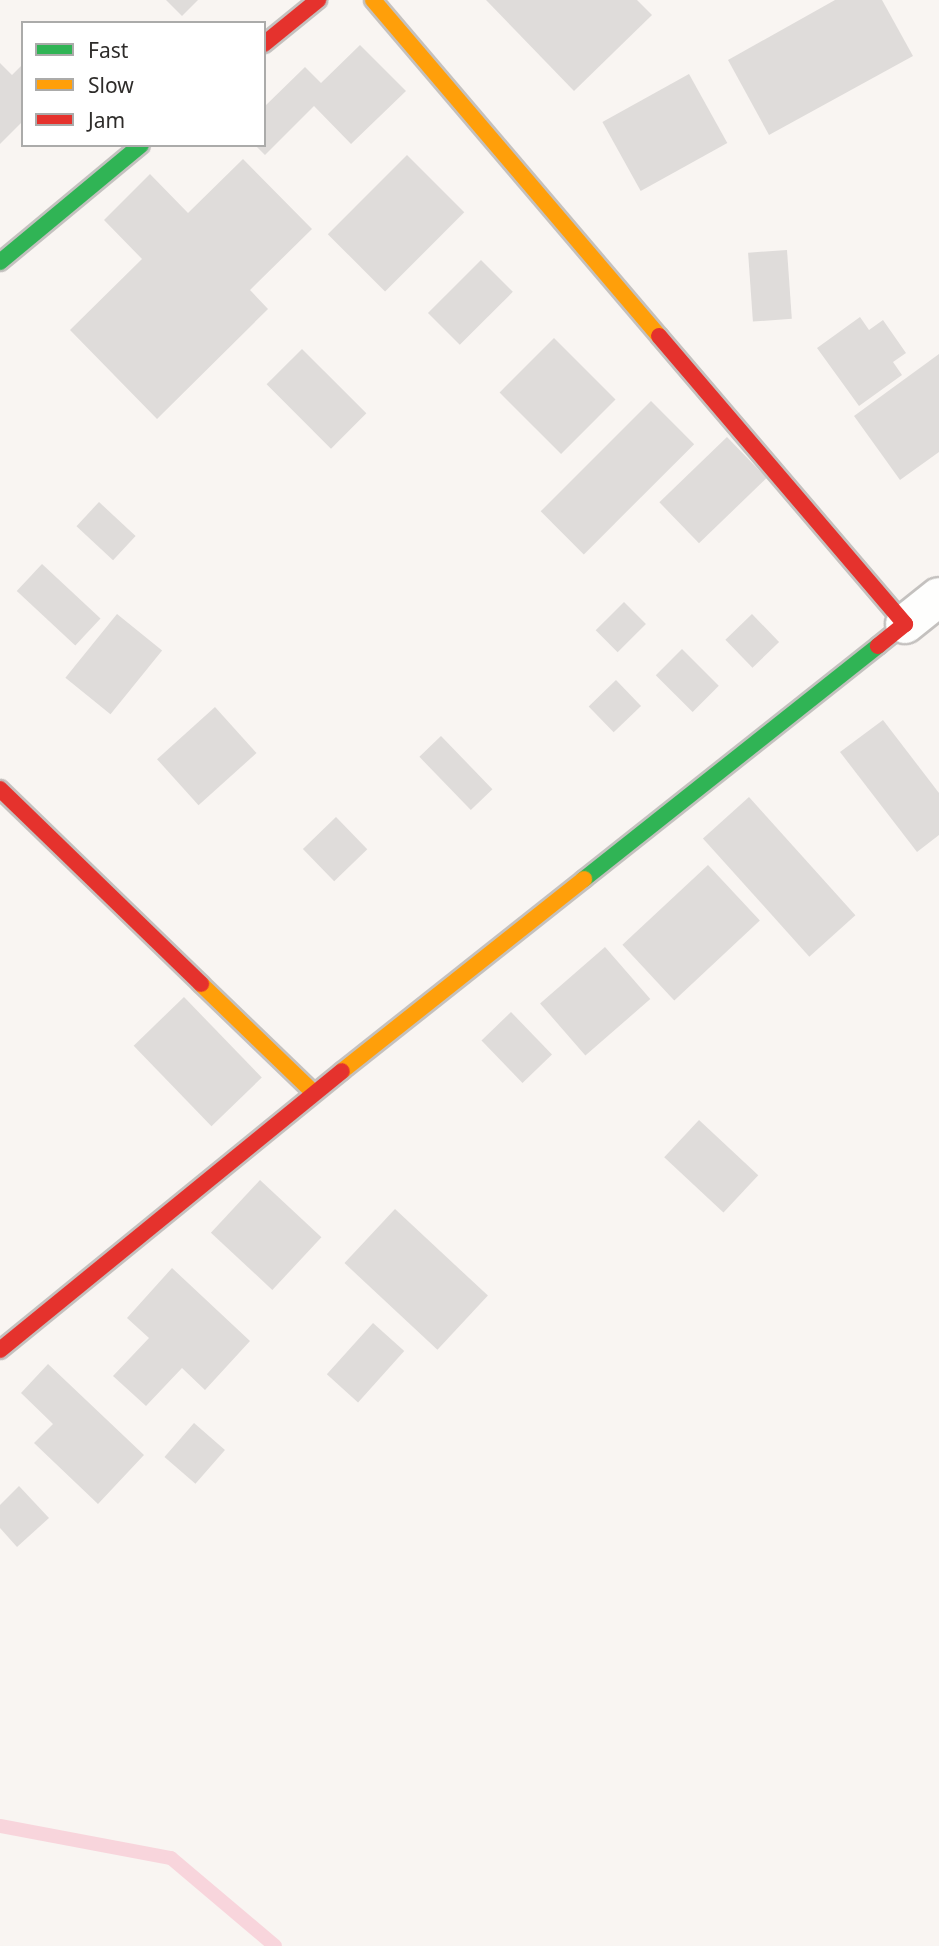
<!DOCTYPE html>
<style>
body{margin:0}
#map{position:relative;width:939px;height:1946px;overflow:hidden;background:#f9f5f2;font-family:"Noto Sans",sans-serif}
div>[style]{position:absolute}
[style*='--x']{left:calc(var(--x)*1px);top:calc(var(--y)*1px);width:calc(var(--w)*1px);rotate:calc(var(--a)*1deg)}
.stream>*{height:14px;margin:-7px;padding:0 7px;transform-origin:7px;border-radius:7px;background:#f8d5dc}
.building>*{inset:0;background:#dfdcda;transform-origin:0 0}
.roads{filter:drop-shadow(2px 0 #c4c1bf) drop-shadow(-2px 0 #c4c1bf) drop-shadow(0 2px #c4c1bf) drop-shadow(0 -2px #c4c1bf)}
.street>*{height:38px;margin:-19px;padding:0 19px;transform-origin:19px;border-radius:19px;background:#fefefd}
.fast>*{height:16px;margin:-8px;padding:0 8px;transform-origin:8px;border-radius:8px;background:#30b455}
.slow>*{height:16px;margin:-8px;padding:0 8px;transform-origin:8px;border-radius:8px;background:#ff9f0a}
.jam>*{height:16px;margin:-8px;padding:0 8px;transform-origin:8px;border-radius:8px;background:#e5322d}
span{translate:-50% -50%;white-space:nowrap;text-align:center;line-height:1.15;-webkit-text-stroke:7px #fff;paint-order:stroke}
.legend{position:absolute;left:21px;top:21px;width:245px;height:126px;box-sizing:border-box;background:#fff;border:2px solid #ababaa;margin:0;padding:9px 12px;list-style:none;font-size:21px;color:#2e2c2a}
.legend li{display:flex;align-items:center;gap:14px;height:35px}
.legend b{width:35px;border:2px solid #ababaa}
</style>
<div id="map">
<div class="stream">
<div style="--x:0;--y:1826;--w:174;--a:10.6"></div>
<div style="--x:171;--y:1858;--w:136;--a:40.2"></div>
</div>
<div class="building">
<div style="clip-path:polygon(166px 0,198px 0,182px 16px)"></div>
<div style="clip-path:polygon(486px 0,637px 0,652px 15px,574px 91px)"></div>
<div style="clip-path:polygon(835px 0,882px 0,913px 56px,769px 135px,728px 60px)"></div>
<div style="clip-path:polygon(360px 45px,406px 91px,351px 144px,314px 106px,265px 155px,255px 145px,264px 145px,264px 107px,305px 67px,321px 83px)"></div>
<div style="clip-path:polygon(0 63px,12px 75px,23px 64px,23px 121px,0 144px)"></div>
<div style="left:689px;top:74px;width:79px;height:99px;rotate:61deg"></div>
<div style="left:407px;top:155px;width:81px;height:112px;rotate:45deg"></div>
<div style="clip-path:polygon(243px 159px,312px 229px,250px 290px,268px 309px,157px 419px,70px 330px,142px 259px,104px 220px,150px 174px,188px 213px)"></div>
<div style="left:787px;top:250px;width:69px;height:39px;rotate:86deg"></div>
<div style="left:481px;top:260px;width:45px;height:75px;rotate:45deg"></div>
<div style="clip-path:polygon(860px 317px,869px 330px,883px 320px,906px 353px,893px 362px,902px 375px,859px 406px,817px 348px)"></div>
<div style="left:554px;top:338px;width:87px;height:77px;rotate:45deg"></div>
<div style="left:302px;top:349px;width:91px;height:50px;rotate:45deg"></div>
<div style="clip-path:polygon(939px 354px,939px 452px,900px 480px,854px 416px)"></div>
<div style="left:651px;top:401px;width:61px;height:156px;rotate:45deg"></div>
<div style="left:727px;top:437px;width:57px;height:94px;rotate:46deg"></div>
<div style="left:99px;top:502px;width:50px;height:33px;rotate:43deg"></div>
<div style="left:42px;top:564px;width:80px;height:37px;rotate:43deg"></div>
<div style="left:624px;top:602px;width:31px;height:40px;rotate:45deg"></div>
<div style="left:117px;top:614px;width:58px;height:82px;rotate:39deg"></div>
<div style="left:752px;top:614px;width:39px;height:37px;rotate:46deg"></div>
<div style="left:682px;top:649px;width:52px;height:37px;rotate:45deg"></div>
<div style="left:616px;top:680px;width:36px;height:38px;rotate:46deg"></div>
<div style="left:215px;top:707px;width:62px;height:78px;rotate:48deg"></div>
<div style="clip-path:polygon(883px 720px,939px 793px,939px 835px,917px 852px,840px 752px)"></div>
<div style="left:441px;top:736px;width:74px;height:30px;rotate:46deg"></div>
<div style="left:749px;top:797px;width:159px;height:62px;rotate:48deg"></div>
<div style="left:336px;top:817px;width:45px;height:46px;rotate:46deg"></div>
<div style="left:708px;top:865px;width:76px;height:117px;rotate:47deg"></div>
<div style="left:605px;top:947px;width:69px;height:86px;rotate:49deg"></div>
<div style="left:184px;top:997px;width:112px;height:70px;rotate:46deg"></div>
<div style="left:511px;top:1012px;width:59px;height:41px;rotate:46deg"></div>
<div style="left:699px;top:1120px;width:81px;height:51px;rotate:43deg"></div>
<div style="left:260px;top:1180px;width:84px;height:72px;rotate:43deg"></div>
<div style="left:395px;top:1209px;width:127px;height:74px;rotate:43deg"></div>
<div style="clip-path:polygon(172px 1268px,250px 1341px,205px 1390px,182px 1368px,146px 1406px,113px 1376px,149px 1338px,127px 1318px)"></div>
<div style="left:373px;top:1323px;width:42px;height:69px;rotate:42deg"></div>
<div style="clip-path:polygon(48px 1364px,144px 1455px,98px 1504px,34px 1443px,53px 1424px,21px 1393px)"></div>
<div style="left:194px;top:1423px;width:41px;height:45px;rotate:41deg"></div>
<div style="clip-path:polygon(19px 1486px,49px 1518px,17px 1547px,0 1528px,0 1505px)"></div>
</div>
<div class="roads">
<div class="street">
<div style="--x:905;--y:624;--w:43;--a:-38.5"></div>
</div>
<div class="fast">
<div style="--x:0;--y:262;--w:183;--a:-39.7"></div>
<div style="--x:584;--y:879;--w:375;--a:-38.4"></div>
</div>
<div class="slow">
<div style="--x:373;--y:0;--w:441;--a:49.6"></div>
<div style="--x:201;--y:984;--w:157;--a:44"></div>
<div style="--x:342;--y:1071;--w:309;--a:-38.4"></div>
</div>
<div class="jam">
<div style="--x:264;--y:44;--w:70;--a:-39.2"></div>
<div style="--x:659;--y:336;--w:379;--a:49.5"></div>
<div style="--x:905;--y:624;--w:35;--a:141"></div>
<div style="--x:0;--y:789;--w:280;--a:44.1"></div>
<div style="--x:0;--y:1350;--w:441;--a:-39.2"></div>
</div>
</div>
<ul class="legend">
<li><b style="height:9px;background:#30b455"></b>Fast</li>
<li><b style="height:9px;background:#ff9f0a"></b>Slow</li>
<li><b style="height:9px;background:#e5322d"></b>Jam</li>
</ul>
</div>
